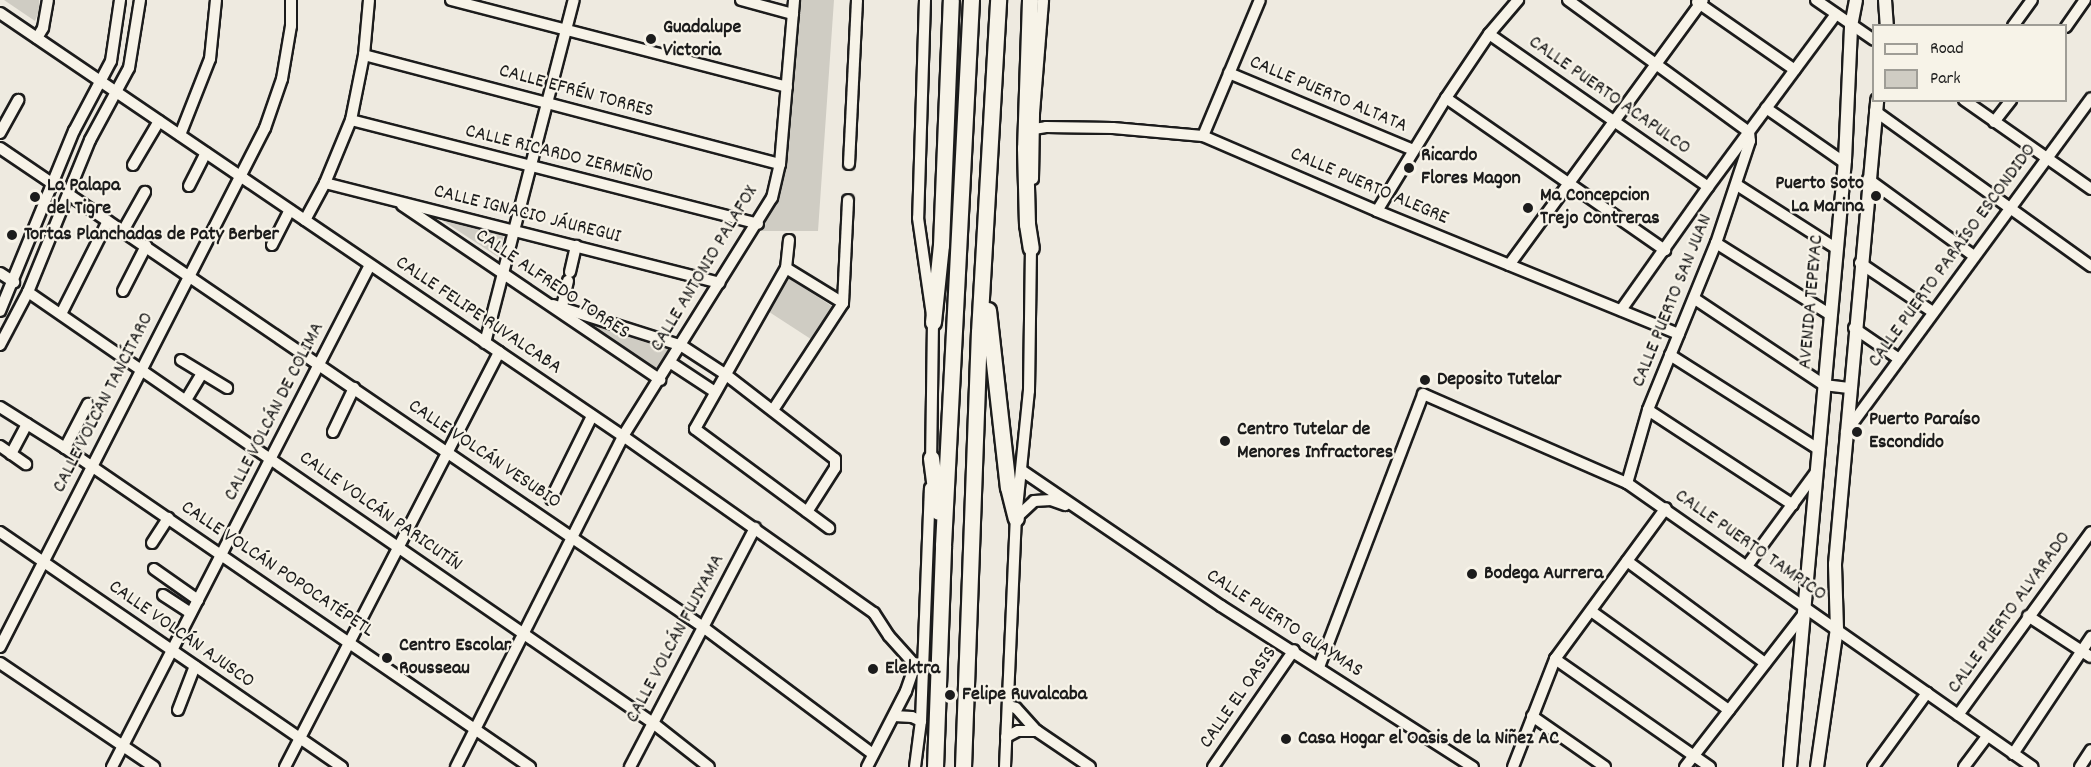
<!DOCTYPE html>
<meta charset="utf-8">
<style>
body{margin:0}
#map{position:relative;width:2091px;height:767px;overflow:hidden;background:#eeeae0;font-family:Dekko,sans-serif}
div>[style]{position:absolute}
[style*='--x']{left:calc(var(--x)*1px);top:calc(var(--y)*1px);width:calc(var(--w)*1px);rotate:calc(var(--a)*1deg)}
.green>*{inset:0;background:#cfccc3;transform-origin:0 0}
.roads{filter:drop-shadow(2px 0 #1c1c1c) drop-shadow(-2px 0 #1c1c1c) drop-shadow(0 2px #1c1c1c) drop-shadow(0 -2px #1c1c1c)}
.minor>*{height:10px;margin:-5px;padding:0 5px;transform-origin:5px;border-radius:5px;background:#f7f3e8}
.major>*{height:12px;margin:-6px;padding:0 6px;transform-origin:6px;border-radius:6px;background:#f7f3e8}
.highway>*{height:15px;margin:-7.5px;padding:0 7.5px;transform-origin:7.5px;border-radius:7.5px;background:#f7f3e8}
.dots>*{width:16px;height:16px;translate:-50% -50%;box-sizing:border-box;border:3px solid #f7f3e8;border-radius:50%}
span{translate:-50% -50%;white-space:nowrap;text-align:center;line-height:1.15;-webkit-text-stroke:4.5px #f7f3e8;paint-order:stroke}
.poi-label{font-size:20px;color:#1c1c1c;font-weight:700}
.left{translate:0 -50%;text-align:left}
.right{translate:-100% -50%;text-align:right}
.street-label{font-size:20px;color:#1c1c1c}
.legend{position:absolute;left:1872px;top:24px;width:195px;height:78px;box-sizing:border-box;background:#f7f3e8;border:2px solid #9f9d96;margin:0;padding:8px 10px;list-style:none;font-size:18px;color:#1c1c1c}
.legend li{display:flex;align-items:center;gap:12px;height:30px}
.legend b{width:30px;border:2px solid #9f9d96}
</style>
<div id="map">
<div class="green">
<div style="clip-path:polygon(4px 0,39px 0,40px 9px,35px 21px)"></div>
<div style="clip-path:polygon(797px 0,834px 0,818px 231px,761px 231px,777px 199px)"></div>
<div style="clip-path:polygon(431px 213px,505px 231px,498px 257px)"></div>
<div style="left:787px;top:277px;width:56px;height:39px;rotate:33deg"></div>
<div style="clip-path:polygon(582px 319px,669px 348px,655px 370px)"></div>
</div>
<div class="roads">
<div class="minor">
<div style="--x:451;--y:0;--w:347;--a:14.5"></div>
<div style="--x:741;--y:0;--w:54;--a:15.1"></div>
<div style="--x:925;--y:0;--w:218;--a:91.8"></div>
<div style="--x:918;--y:218;--w:105;--a:81.8"></div>
<div style="--x:933;--y:322;--w:141;--a:90.8"></div>
<div style="--x:1568;--y:0;--w:224;--a:36.1"></div>
<div style="--x:1749;--y:132;--w:9;--a:84"></div>
<div style="--x:1750;--y:141;--w:108;--a:108.4"></div>
<div style="--x:1716;--y:243;--w:180;--a:112.2"></div>
<div style="--x:1648;--y:410;--w:76;--a:106"></div>
<div style="--x:1816;--y:0;--w:70;--a:34.6"></div>
<div style="--x:1697;--y:2;--w:119;--a:34.8"></div>
<div style="--x:0;--y:13;--w:753;--a:34.18"></div>
<div style="--x:623;--y:436;--w:307;--a:35.2"></div>
<div style="--x:874;--y:613;--w:27;--a:57"></div>
<div style="--x:889;--y:636;--w:36;--a:48"></div>
<div style="--x:913;--y:663;--w:8;--a:7"></div>
<div style="--x:2013;--y:26;--w:32;--a:-54"></div>
<div style="--x:2066;--y:27;--w:33;--a:-55"></div>
<div style="--x:1489;--y:34;--w:267;--a:34.9"></div>
<div style="--x:37;--y:38;--w:12;--a:-59"></div>
<div style="--x:43;--y:28;--w:28;--a:-80"></div>
<div style="--x:364;--y:55;--w:430;--a:14.7"></div>
<div style="--x:1229;--y:73;--w:199;--a:22.7"></div>
<div style="--x:1446;--y:98;--w:267;--a:34.8"></div>
<div style="--x:1964;--y:100;--w:155;--a:35"></div>
<div style="--x:1766;--y:108;--w:96;--a:34.8"></div>
<div style="--x:1875;--y:111;--w:266;--a:35.7"></div>
<div style="--x:351;--y:120;--w:420;--a:14.3"></div>
<div style="--x:1994;--y:122;--w:28;--a:-52"></div>
<div style="--x:1034;--y:129;--w:12;--a:-9"></div>
<div style="--x:1046;--y:127;--w:67;--a:0.9"></div>
<div style="--x:1113;--y:128;--w:90;--a:5.1"></div>
<div style="--x:1203;--y:136;--w:189;--a:23.3"></div>
<div style="--x:1377;--y:211;--w:326;--a:22.2"></div>
<div style="--x:0;--y:133;--w:38;--a:-61"></div>
<div style="--x:180;--y:135;--w:82;--a:-68.5"></div>
<div style="--x:210;--y:59;--w:59;--a:-84.2"></div>
<div style="--x:1203;--y:136;--w:147;--a:-67.3"></div>
<div style="--x:0;--y:148;--w:64;--a:34.2"></div>
<div style="--x:849;--y:164;--w:164;--a:-87.2"></div>
<div style="--x:133;--y:165;--w:51;--a:-59.4"></div>
<div style="--x:1033;--y:179;--w:66;--a:-89.1"></div>
<div style="--x:1034;--y:113;--w:113;--a:-85.4"></div>
<div style="--x:1868;--y:179;--w:131;--a:36"></div>
<div style="--x:325;--y:183;--w:407;--a:14.2"></div>
<div style="--x:1737;--y:185;--w:119;--a:32.6"></div>
<div style="--x:189;--y:186;--w:37;--a:-63"></div>
<div style="--x:68;--y:194;--w:769;--a:34.29"></div>
<div style="--x:703;--y:627;--w:212;--a:36.8"></div>
<div style="--x:402;--y:205;--w:312;--a:34.1"></div>
<div style="--x:1377;--y:211;--w:132;--a:-58.6"></div>
<div style="--x:1446;--y:98;--w:77;--a:-56.1"></div>
<div style="--x:1489;--y:34;--w:45;--a:-49.5"></div>
<div style="--x:305;--y:220;--w:42;--a:-61.6"></div>
<div style="--x:325;--y:183;--w:68;--a:-67.6"></div>
<div style="--x:351;--y:120;--w:66;--a:-78.7"></div>
<div style="--x:364;--y:55;--w:55;--a:-84.8"></div>
<div style="--x:123;--y:231;--w:45;--a:-60.6"></div>
<div style="--x:789;--y:240;--w:28;--a:96"></div>
<div style="--x:786;--y:268;--w:185;--a:119.5"></div>
<div style="--x:695;--y:429;--w:167;--a:36.5"></div>
<div style="--x:1716;--y:243;--w:136;--a:32.1"></div>
<div style="--x:272;--y:245;--w:39;--a:-63"></div>
<div style="--x:1860;--y:263;--w:88;--a:33.9"></div>
<div style="--x:1509;--y:265;--w:328;--a:-53.8"></div>
<div style="--x:786;--y:268;--w:67;--a:31.6"></div>
<div style="--x:570;--y:272;--w:27;--a:-77"></div>
<div style="--x:0;--y:273;--w:17;--a:33"></div>
<div style="--x:123;--y:291;--w:51;--a:-62.9"></div>
<div style="--x:28;--y:292;--w:759;--a:34.59"></div>
<div style="--x:653;--y:723;--w:71;--a:38.2"></div>
<div style="--x:1695;--y:299;--w:155;--a:33.7"></div>
<div style="--x:1824;--y:385;--w:25;--a:7"></div>
<div style="--x:553;--y:305;--w:135;--a:17.6"></div>
<div style="--x:682;--y:346;--w:51;--a:33.1"></div>
<div style="--x:725;--y:374;--w:139;--a:37.7"></div>
<div style="--x:835;--y:459;--w:9;--a:90"></div>
<div style="--x:835;--y:468;--w:52;--a:122.5"></div>
<div style="--x:1621;--y:310;--w:151;--a:-54.7"></div>
<div style="--x:1708;--y:187;--w:215;--a:-53.5"></div>
<div style="--x:0;--y:311;--w:195;--a:-67.7"></div>
<div style="--x:74;--y:131;--w:79;--a:-62.1"></div>
<div style="--x:111;--y:61;--w:62;--a:-81.6"></div>
<div style="--x:561;--y:311;--w:31;--a:-77"></div>
<div style="--x:61;--y:314;--w:104;--a:-63.2"></div>
<div style="--x:1854;--y:328;--w:55;--a:34.6"></div>
<div style="--x:485;--y:343;--w:354;--a:-75.5"></div>
<div style="--x:0;--y:345;--w:60;--a:-62.2"></div>
<div style="--x:28;--y:292;--w:164;--a:-67.8"></div>
<div style="--x:90;--y:140;--w:82;--a:-61.6"></div>
<div style="--x:129;--y:68;--w:69;--a:-80.8"></div>
<div style="--x:1670;--y:355;--w:175;--a:32.4"></div>
<div style="--x:181;--y:360;--w:54;--a:31.3"></div>
<div style="--x:671;--y:363;--w:53;--a:33.4"></div>
<div style="--x:186;--y:400;--w:31;--a:-59"></div>
<div style="--x:0;--y:407;--w:77;--a:32.2"></div>
<div style="--x:65;--y:448;--w:564;--a:34.45"></div>
<div style="--x:773;--y:410;--w:128;--a:-56.8"></div>
<div style="--x:843;--y:303;--w:103;--a:-87.2"></div>
<div style="--x:1648;--y:410;--w:173;--a:33.2"></div>
<div style="--x:333;--y:432;--w:49;--a:-64.5"></div>
<div style="--x:1846;--y:432;--w:414;--a:-53.7"></div>
<div style="--x:0;--y:446;--w:32;--a:35"></div>
<div style="--x:65;--y:448;--w:50;--a:-62.4"></div>
<div style="--x:11;--y:454;--w:34;--a:-62"></div>
<div style="--x:1021;--y:470;--w:242;--a:34.2"></div>
<div style="--x:1221;--y:606;--w:299;--a:32.6"></div>
<div style="--x:551;--y:499;--w:93;--a:-63.7"></div>
<div style="--x:1017;--y:517;--w:23;--a:-43"></div>
<div style="--x:1034;--y:501;--w:17;--a:-3"></div>
<div style="--x:1051;--y:500;--w:15;--a:20"></div>
<div style="--x:0;--y:532;--w:415;--a:34.5"></div>
<div style="--x:152;--y:543;--w:30;--a:-57"></div>
<div style="--x:1627;--y:561;--w:172;--a:36.5"></div>
<div style="--x:1747;--y:566;--w:117;--a:-53.7"></div>
<div style="--x:154;--y:569;--w:54;--a:35.2"></div>
<div style="--x:163;--y:595;--w:33;--a:33"></div>
<div style="--x:1591;--y:611;--w:170;--a:35.7"></div>
<div style="--x:2028;--y:616;--w:75;--a:33.1"></div>
<div style="--x:0;--y:647;--w:583;--a:-62.95"></div>
<div style="--x:265;--y:128;--w:52;--a:-70.9"></div>
<div style="--x:282;--y:79;--w:54;--a:-80.4"></div>
<div style="--x:291;--y:26;--w:26;--a:-90"></div>
<div style="--x:1555;--y:659;--w:189;--a:34.9"></div>
<div style="--x:0;--y:663;--w:186;--a:34"></div>
<div style="--x:1319;--y:667;--w:292;--a:-69.1"></div>
<div style="--x:1423;--y:394;--w:223;--a:23.6"></div>
<div style="--x:1627;--y:483;--w:495;--a:35"></div>
<div style="--x:1009;--y:706;--w:7;--a:16"></div>
<div style="--x:1016;--y:708;--w:31;--a:48"></div>
<div style="--x:1037;--y:731;--w:64;--a:34.2"></div>
<div style="--x:178;--y:710;--w:47;--a:-68.9"></div>
<div style="--x:1958;--y:715;--w:226;--a:-54"></div>
<div style="--x:894;--y:716;--w:18;--a:3"></div>
<div style="--x:912;--y:717;--w:10;--a:24"></div>
<div style="--x:1532;--y:716;--w:89;--a:34.9"></div>
<div style="--x:1006;--y:737;--w:13;--a:-27"></div>
<div style="--x:1018;--y:731;--w:19;--a:0"></div>
<div style="--x:2013;--y:754;--w:141;--a:-56.3"></div>
<div style="--x:112;--y:767;--w:564;--a:-62.8"></div>
<div style="--x:285;--y:767;--w:467;--a:-62.7"></div>
<div style="--x:456;--y:767;--w:371;--a:-63.2"></div>
<div style="--x:623;--y:436;--w:281;--a:-58"></div>
<div style="--x:772;--y:198;--w:35;--a:-77"></div>
<div style="--x:780;--y:164;--w:165;--a:-85.1"></div>
<div style="--x:630;--y:767;--w:270;--a:-62.4"></div>
<div style="--x:867;--y:767;--w:85;--a:-62.8"></div>
<div style="--x:906;--y:691;--w:21;--a:-71"></div>
<div style="--x:913;--y:671;--w:11;--a:-41"></div>
<div style="--x:915;--y:767;--w:46;--a:-82.6"></div>
<div style="--x:921;--y:721;--w:233;--a:-87.8"></div>
<div style="--x:1005;--y:767;--w:249;--a:-87.5"></div>
<div style="--x:1016;--y:518;--w:128;--a:-84.2"></div>
<div style="--x:1029;--y:391;--w:148;--a:-89.2"></div>
<div style="--x:1213;--y:767;--w:142;--a:-55.3"></div>
<div style="--x:1513;--y:767;--w:116;--a:-68.7"></div>
<div style="--x:1555;--y:659;--w:187;--a:-53.7"></div>
<div style="--x:1685;--y:767;--w:197;--a:-52.2"></div>
<div style="--x:1873;--y:767;--w:92;--a:-53.9"></div>
<div style="--x:1964;--y:767;--w:39;--a:-53"></div>
<div style="--x:2080;--y:767;--w:20;--a:-57"></div>
</div>
<div class="major">
<div style="--x:1885;--y:0;--w:26;--a:86"></div>
<div style="--x:1790;--y:767;--w:609;--a:-84.82"></div>
<div style="--x:1845;--y:160;--w:134;--a:-87.4"></div>
<div style="--x:1851;--y:26;--w:26;--a:-79"></div>
<div style="--x:1817;--y:767;--w:139;--a:-81.8"></div>
<div style="--x:1837;--y:629;--w:65;--a:-91.8"></div>
<div style="--x:1835;--y:564;--w:466;--a:-84.8"></div>
</div>
<div class="highway">
<div style="--x:1030;--y:0;--w:148;--a:91.9"></div>
<div style="--x:1025;--y:148;--w:76;--a:88.5"></div>
<div style="--x:1027;--y:224;--w:24;--a:81"></div>
<div style="--x:988;--y:310;--w:178;--a:83.6"></div>
<div style="--x:1008;--y:487;--w:32;--a:76"></div>
<div style="--x:933;--y:322;--w:77;--a:-84.1"></div>
<div style="--x:941;--y:245;--w:245;--a:-87.7"></div>
<div style="--x:931;--y:458;--w:54;--a:82.6"></div>
<div style="--x:935;--y:767;--w:222;--a:-87.9"></div>
<div style="--x:943;--y:545;--w:546;--a:-87.06"></div>
<div style="--x:963;--y:767;--w:435;--a:-87.9"></div>
<div style="--x:979;--y:332;--w:333;--a:-86.7"></div>
</div>
</div>
<div class="dots">
<div style="left:651px;top:39px;background:#1c1c1c"></div>
<div style="left:1409px;top:168px;background:#1c1c1c"></div>
<div style="left:1876px;top:196px;background:#1c1c1c"></div>
<div style="left:35px;top:197px;background:#1c1c1c"></div>
<div style="left:1528px;top:208px;background:#1c1c1c"></div>
<div style="left:12px;top:235px;background:#1c1c1c"></div>
<div style="left:1425px;top:380px;background:#1c1c1c"></div>
<div style="left:1857px;top:432px;background:#1c1c1c"></div>
<div style="left:1225px;top:441px;background:#1c1c1c"></div>
<div style="left:1472px;top:574px;background:#1c1c1c"></div>
<div style="left:387px;top:658px;background:#1c1c1c"></div>
<div style="left:873px;top:669px;background:#1c1c1c"></div>
<div style="left:950px;top:695px;background:#1c1c1c"></div>
<div style="left:1286px;top:739px;background:#1c1c1c"></div>
</div>
<div class="poi-label">
<span class="left" style="left:663px;top:40px">Guadalupe<br>Victoria</span>
<span class="left" style="left:1421px;top:168px">Ricardo<br>Flores Magon</span>
<span class="right" style="left:1864px;top:196px">Puerto Soto<br>La Marina</span>
<span class="left" style="left:47px;top:198px">La Palapa<br>del Tigre</span>
<span class="left" style="left:1540px;top:208px">Ma Concepcion<br>Trejo Contreras</span>
<span class="left" style="left:24px;top:235px">Tortas Planchadas de Paty Berber</span>
<span class="left" style="left:1437px;top:380px">Deposito Tutelar</span>
<span class="left" style="left:1869px;top:432px">Puerto Paraíso<br>Escondido</span>
<span class="left" style="left:1237px;top:442px">Centro Tutelar de<br>Menores Infractores</span>
<span class="left" style="left:1484px;top:574px">Bodega Aurrera</span>
<span class="left" style="left:399px;top:658px">Centro Escolar<br>Rousseau</span>
<span class="left" style="left:885px;top:669px">Elektra</span>
<span class="left" style="left:962px;top:695px">Felipe Ruvalcaba</span>
<span class="left" style="left:1298px;top:739px">Casa Hogar el Oasis de la Niñez AC</span>
</div>
<div class="street-label">
<span style="left:576px;top:92px;rotate:15deg">CALLE EFRÉN TORRES</span>
<span style="left:1328px;top:95px;rotate:23deg">CALLE PUERTO ALTATA</span>
<span style="left:1609px;top:96px;rotate:35deg">CALLE PUERTO ACAPULCO</span>
<span style="left:559px;top:155px;rotate:14deg">CALLE RICARDO ZERMEÑO</span>
<span style="left:1369px;top:187px;rotate:23deg">CALLE PUERTO ALEGRE</span>
<span style="left:527px;top:215px;rotate:14deg">CALLE IGNACIO JÁUREGUI</span>
<span style="left:1953px;top:256px;rotate:-54deg">CALLE PUERTO PARAÍSO ESCONDIDO</span>
<span style="left:705px;top:269px;rotate:-59deg">CALLE ANTONIO PALAFOX</span>
<span style="left:552px;top:285px;rotate:34deg">CALLE ALFREDO TORRES</span>
<span style="left:1673px;top:301px;rotate:-68deg">CALLE PUERTO SAN JUAN</span>
<span style="left:1812px;top:302px;rotate:-85deg">AVENIDA TEPEYAC</span>
<span style="left:478px;top:316px;rotate:34deg">CALLE FELIPE RUVALCABA</span>
<span style="left:104px;top:403px;rotate:-63deg">CALLE VOLCÁN TANCÍTARO</span>
<span style="left:275px;top:412px;rotate:-63deg">CALLE VOLCÁN DE COLIMA</span>
<span style="left:484px;top:455px;rotate:34deg">CALLE VOLCÁN VESUBIO</span>
<span style="left:380px;top:512px;rotate:35deg">CALLE VOLCÁN PARICUTÍN</span>
<span style="left:1750px;top:546px;rotate:35deg">CALLE PUERTO TAMPICO</span>
<span style="left:277px;top:570px;rotate:34deg">CALLE VOLCÁN POPOCATÉPETL</span>
<span style="left:2010px;top:613px;rotate:-54deg">CALLE PUERTO ALVARADO</span>
<span style="left:1284px;top:624px;rotate:33deg">CALLE PUERTO GUAYMAS</span>
<span style="left:181px;top:635px;rotate:35deg">CALLE VOLCÁN AJUSCO</span>
<span style="left:676px;top:639px;rotate:-62deg">CALLE VOLCÁN FUJIYAMA</span>
<span style="left:1239px;top:698px;rotate:-55deg">CALLE EL OASIS</span>
</div>
<ul class="legend">
<li><b style="height:8px;background:#f7f3e8"></b>Road</li>
<li><b style="height:16px;background:#cfccc3"></b>Park</li>
</ul>
</div>
